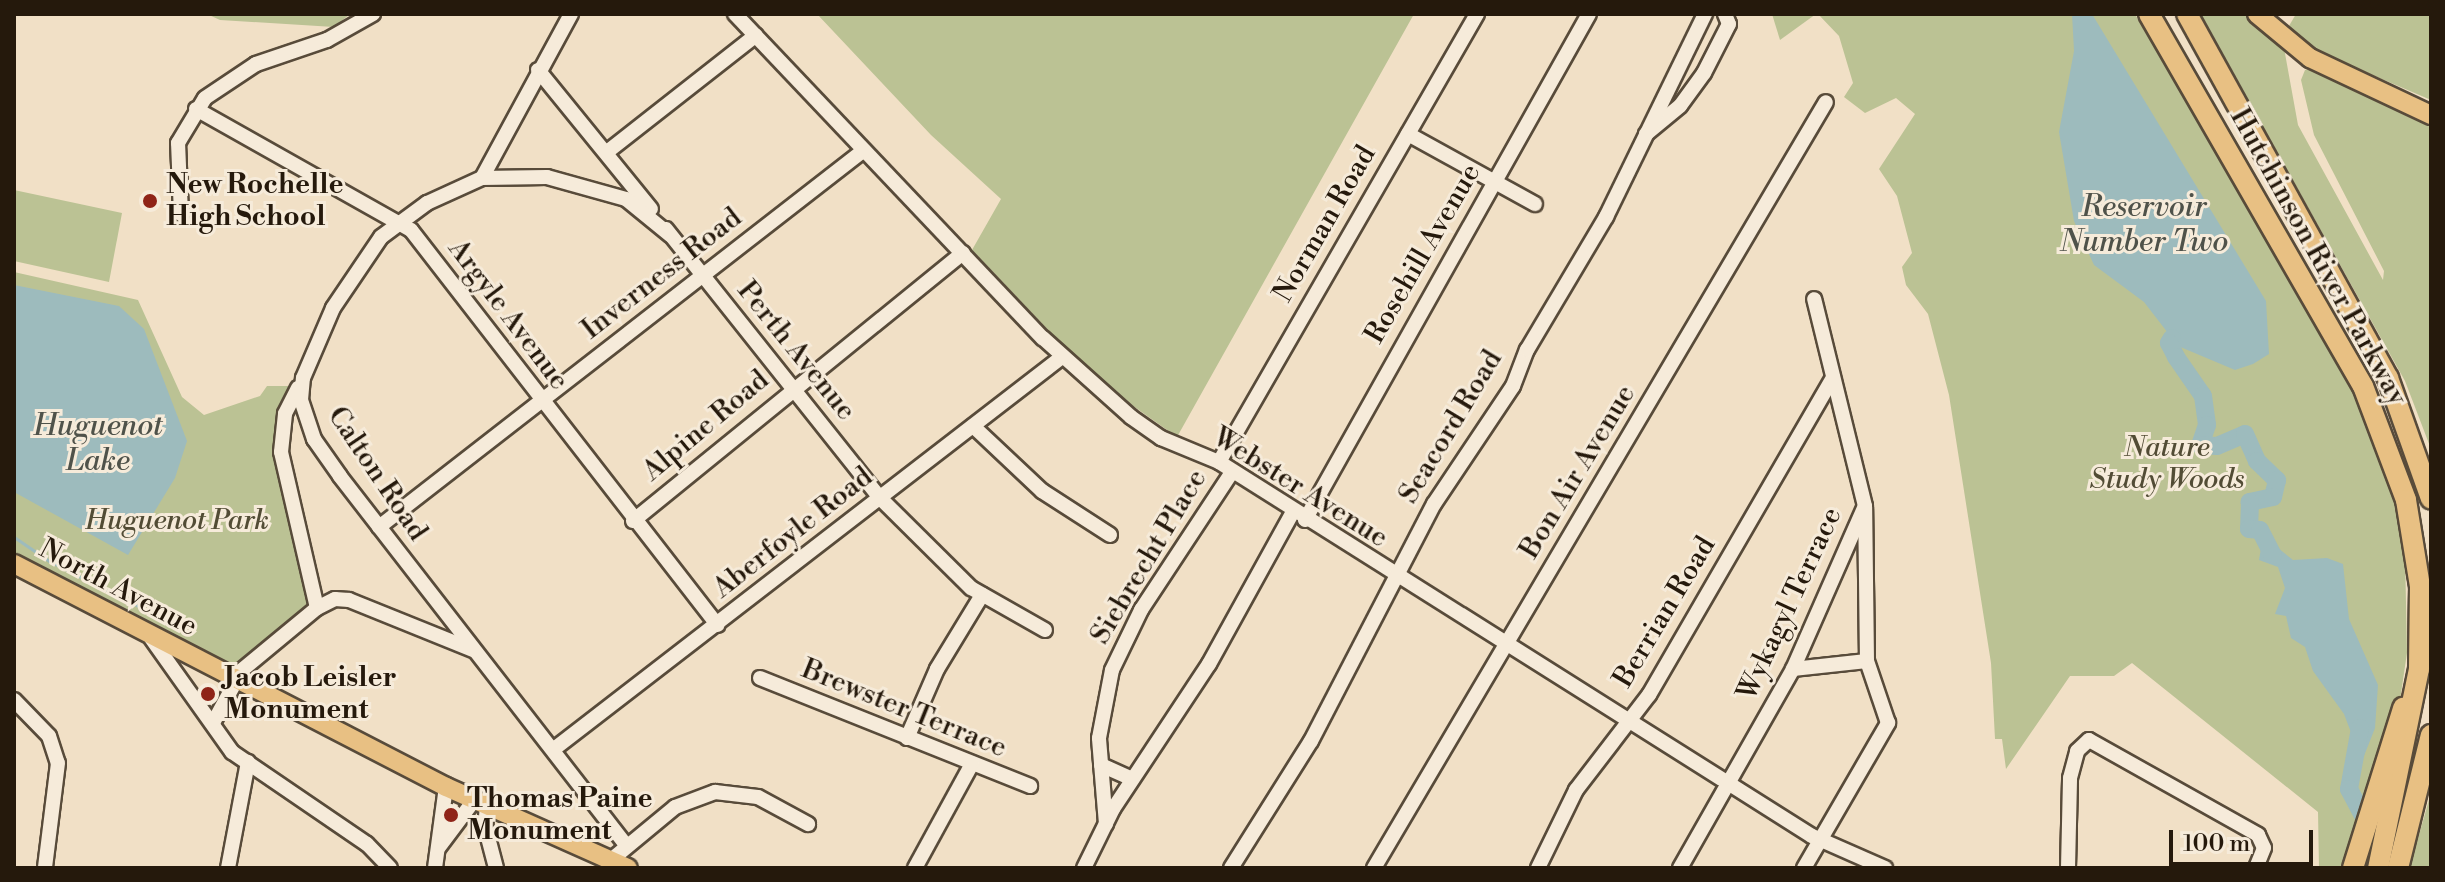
<!DOCTYPE html>
<style>
body{margin:0}
#map{position:relative;width:2445px;height:882px;overflow:hidden;background:#f1e0c6;font-family:"Libre Bodoni",serif}
div>[style]{position:absolute}
[style*='--x']{left:calc(var(--x)*1px);top:calc(var(--y)*1px);width:calc(var(--w)*1px);rotate:calc(var(--a)*1deg)}
.green>*{inset:0;background:#bbc294}
.water>*{inset:0;background:#9dbbbd}
.stream>*{height:3px;margin:-1.5px;padding:0 1.5px;transform-origin:1.5px;border-radius:1.5px;background:#9dbbbd}
.river>*{height:18px;margin:-9px;padding:0 9px;transform-origin:9px;border-radius:9px;background:#9dbbbd}
.roads{filter:drop-shadow(2px 0 #584b3a) drop-shadow(-2px 0 #584b3a) drop-shadow(0 2px #584b3a) drop-shadow(0 -2px #584b3a)}
.minor>*{height:14px;margin:-7px;padding:0 7px;transform-origin:7px;border-radius:7px;background:#f6ebda}
.major>*{height:18px;margin:-9px;padding:0 9px;transform-origin:9px;border-radius:9px;background:#e8c083}
.highway>*{height:20px;margin:-10px;padding:0 10px;transform-origin:10px;border-radius:10px;background:#e8c083}
.dots>*{width:22px;height:22px;translate:-50% -50%;box-sizing:border-box;border:4px solid #f6ebda;border-radius:50%}
span{translate:-50% -50%;white-space:nowrap;text-align:center;line-height:1.15;-webkit-text-stroke:6px #f6ebda;paint-order:stroke}
.poi-label{font-size:28px;color:#25190c;font-weight:700}
.left{translate:0 -50%;text-align:left}
.street-label{font-size:28px;color:#25190c}
.park-label{font-size:28px;color:#524c35;font-style:italic}
.water-label{font-size:30px;color:#4f524a;font-style:italic}
.frame{position:absolute;inset:0;border:16px solid #25190c;pointer-events:none}
.scale{position:absolute;left:2169px;top:830px;width:144px;height:36px;box-sizing:border-box;border:4px solid #25190c;border-top:0;padding-left:10px;font-size:24px;line-height:28px;white-space:nowrap;color:#25190c;-webkit-text-stroke:6px #f6ebda;paint-order:stroke}
</style>
<div id="map">
<div class="green">
<div style="clip-path:polygon(207px 14px,350px 14px,334px 27px,220px 20px)"></div>
<div style="clip-path:polygon(817px 14px,1414px 14px,1177px 437px,1095px 379px,972px 250px,1001px 199px,931px 135px)"></div>
<div style="clip-path:polygon(1772px 14px,1816px 14px,1780px 40px)"></div>
<div style="clip-path:polygon(1818px 14px,2135px 14px,2354px 395px,2395px 498px,2405px 553px,2407px 653px,2400px 700px,2347px 868px,2319px 868px,2318px 812px,2132px 663px,2114px 676px,2070px 676px,2006px 769px,2002px 739px,1995px 739px,1991px 663px,1949px 395px,1928px 314px,1906px 285px,1902px 267px,1912px 253px,1897px 196px,1879px 169px,1915px 114px,1896px 98px,1865px 113px,1844px 97px,1853px 83px,1839px 36px)"></div>
<div style="clip-path:polygon(2200px 14px,2251px 14px,2284px 48px,2298px 125px,2383px 280px,2384px 271px,2314px 135px,2301px 80px,2305px 70px,2315px 67px,2431px 121px,2431px 449px,2405px 381px)"></div>
<div style="clip-path:polygon(2296px 14px,2431px 14px,2431px 100px,2321px 53px,2286px 31px)"></div>
<div style="clip-path:polygon(14px 190px,122px 213px,109px 282px,14px 261px)"></div>
<div style="clip-path:polygon(14px 272px,138px 300px,182px 397px,204px 415px,260px 396px,267px 386px,292px 386px,282px 413px,313px 606px,232px 673px,14px 559px)"></div>
<div style="clip-path:polygon(2431px 793px,2431px 868px,2410px 868px,2416px 845px)"></div>
</div>
<div class="water">
<div style="clip-path:polygon(2072px 14px,2092px 14px,2266px 301px,2269px 354px,2253px 364px,2235px 370px,2178px 346px,2144px 302px,2094px 265px,2074px 221px,2059px 132px,2074px 51px)"></div>
<div style="clip-path:polygon(14px 285px,119px 306px,144px 329px,187px 441px,175px 478px,128px 555px,14px 492px)"></div>
<div style="clip-path:polygon(2263px 536px,2293px 560px,2327px 558px,2343px 564px,2349px 619px,2378px 685px,2375px 728px,2362px 761px,2344px 714px,2313px 671px,2305px 647px,2291px 638px,2286px 616px,2275px 614px,2285px 588px,2278px 567px,2259px 560px)"></div>
</div>
<div class="stream">
<div style="--x:14;--y:537;--w:42;--a:34.4"></div>
<div style="--x:49;--y:561;--w:138;--a:26.8"></div>
</div>
<div class="river">
<div style="--x:2172;--y:338;--w:6;--a:121"></div>
<div style="--x:2169;--y:343;--w:16;--a:63"></div>
<div style="--x:2176;--y:357;--w:47;--a:55.3"></div>
<div style="--x:2203;--y:396;--w:29;--a:82"></div>
<div style="--x:2207;--y:425;--w:21;--a:109"></div>
<div style="--x:2200;--y:445;--w:17;--a:3"></div>
<div style="--x:2217;--y:446;--w:30;--a:-23"></div>
<div style="--x:2245;--y:434;--w:30;--a:66"></div>
<div style="--x:2257;--y:461;--w:28;--a:44"></div>
<div style="--x:2277;--y:480;--w:17;--a:103"></div>
<div style="--x:2273;--y:497;--w:24;--a:168"></div>
<div style="--x:2250;--y:502;--w:27;--a:92"></div>
<div style="--x:2249;--y:529;--w:11;--a:5"></div>
<div style="--x:2260;--y:530;--w:28;--a:63"></div>
<div style="--x:2360;--y:728;--w:62;--a:100.2"></div>
<div style="--x:2349;--y:789;--w:47;--a:62.4"></div>
</div>
<div class="roads">
<div class="minor">
<div style="--x:735;--y:14;--w:447;--a:46.5"></div>
<div style="--x:1043;--y:338;--w:118;--a:41.9"></div>
<div style="--x:1131;--y:417;--w:37;--a:35"></div>
<div style="--x:1161;--y:438;--w:63;--a:22.5"></div>
<div style="--x:1219;--y:462;--w:701;--a:32.24"></div>
<div style="--x:1812;--y:836;--w:80;--a:23.7"></div>
<div style="--x:538;--y:70;--w:179;--a:50.9"></div>
<div style="--x:196;--y:109;--w:247;--a:29.4"></div>
<div style="--x:411;--y:230;--w:500;--a:52.2"></div>
<div style="--x:1408;--y:134;--w:145;--a:28.9"></div>
<div style="--x:1646;--y:134;--w:44;--a:-39.5"></div>
<div style="--x:1680;--y:106;--w:41;--a:-54"></div>
<div style="--x:1704;--y:73;--w:55;--a:-63"></div>
<div style="--x:1729;--y:24;--w:11;--a:-112"></div>
<div style="--x:607;--y:152;--w:189;--a:-38.1"></div>
<div style="--x:482;--y:178;--w:187;--a:-61.5"></div>
<div style="--x:181;--y:214;--w:71;--a:-92.4"></div>
<div style="--x:178;--y:143;--w:52;--a:-59"></div>
<div style="--x:205;--y:98;--w:61;--a:-33.7"></div>
<div style="--x:256;--y:64;--w:75;--a:-18.7"></div>
<div style="--x:327;--y:40;--w:53;--a:-29.5"></div>
<div style="--x:666;--y:229;--w:344;--a:51.5"></div>
<div style="--x:880;--y:498;--w:128;--a:44.7"></div>
<div style="--x:971;--y:588;--w:85;--a:29.6"></div>
<div style="--x:298;--y:388;--w:29;--a:117"></div>
<div style="--x:285;--y:414;--w:38;--a:96"></div>
<div style="--x:281;--y:452;--w:160;--a:77"></div>
<div style="--x:973;--y:426;--w:95;--a:43.3"></div>
<div style="--x:1042;--y:491;--w:81;--a:32.9"></div>
<div style="--x:1219;--y:462;--w:517;--a:-60.06"></div>
<div style="--x:1305;--y:520;--w:580;--a:-60.7"></div>
<div style="--x:633;--y:521;--w:425;--a:-39.1"></div>
<div style="--x:379;--y:527;--w:614;--a:-37.86"></div>
<div style="--x:151;--y:638;--w:140;--a:54.6"></div>
<div style="--x:232;--y:752;--w:163;--a:34.3"></div>
<div style="--x:367;--y:844;--w:33;--a:46"></div>
<div style="--x:1793;--y:669;--w:74;--a:-6.2"></div>
<div style="--x:760;--y:678;--w:291;--a:21.8"></div>
<div style="--x:14;--y:700;--w:50;--a:45.8"></div>
<div style="--x:49;--y:736;--w:28;--a:72"></div>
<div style="--x:58;--y:763;--w:106;--a:97.1"></div>
<div style="--x:213;--y:723;--w:60;--a:-61.3"></div>
<div style="--x:242;--y:670;--w:97;--a:-39.6"></div>
<div style="--x:317;--y:608;--w:20;--a:-27"></div>
<div style="--x:335;--y:599;--w:14;--a:4"></div>
<div style="--x:349;--y:600;--w:134;--a:22"></div>
<div style="--x:907;--y:738;--w:75;--a:-66.5"></div>
<div style="--x:937;--y:669;--w:87;--a:-58.7"></div>
<div style="--x:554;--y:749;--w:642;--a:-37.66"></div>
<div style="--x:1101;--y:765;--w:34;--a:24"></div>
<div style="--x:487;--y:805;--w:21;--a:95"></div>
<div style="--x:485;--y:826;--w:43;--a:75.3"></div>
<div style="--x:1106;--y:824;--w:86;--a:-94.7"></div>
<div style="--x:1099;--y:738;--w:69;--a:-79.2"></div>
<div style="--x:1112;--y:670;--w:67;--a:-64.2"></div>
<div style="--x:1141;--y:610;--w:165;--a:-56.6"></div>
<div style="--x:626;--y:845;--w:467;--a:-127.8"></div>
<div style="--x:340;--y:476;--w:45;--a:-125.1"></div>
<div style="--x:314;--y:439;--w:41;--a:-108.4"></div>
<div style="--x:301;--y:400;--w:22;--a:-85"></div>
<div style="--x:303;--y:378;--w:76;--a:-66.8"></div>
<div style="--x:333;--y:308;--w:86;--a:-55.9"></div>
<div style="--x:381;--y:237;--w:57;--a:-36.5"></div>
<div style="--x:427;--y:203;--w:60;--a:-24.4"></div>
<div style="--x:482;--y:178;--w:65;--a:-0.9"></div>
<div style="--x:547;--y:177;--w:82;--a:15.6"></div>
<div style="--x:626;--y:199;--w:57;--a:39.3"></div>
<div style="--x:439;--y:847;--w:60;--a:-53.1"></div>
<div style="--x:611;--y:860;--w:83;--a:-39.6"></div>
<div style="--x:675;--y:807;--w:43;--a:-20.6"></div>
<div style="--x:715;--y:792;--w:43;--a:6.6"></div>
<div style="--x:758;--y:797;--w:57;--a:28.4"></div>
<div style="--x:228;--y:868;--w:108;--a:-79.3"></div>
<div style="--x:435;--y:868;--w:82;--a:-82.3"></div>
<div style="--x:915;--y:868;--w:119;--a:-61.3"></div>
<div style="--x:1084;--y:868;--w:66;--a:-63.8"></div>
<div style="--x:1113;--y:809;--w:174;--a:-56.5"></div>
<div style="--x:1209;--y:664;--w:174;--a:-61.1"></div>
<div style="--x:1231;--y:868;--w:150;--a:-57.8"></div>
<div style="--x:1311;--y:741;--w:267;--a:-62.6"></div>
<div style="--x:1434;--y:504;--w:142;--a:-56.2"></div>
<div style="--x:1513;--y:386;--w:39;--a:-69"></div>
<div style="--x:1527;--y:350;--w:155;--a:-59.3"></div>
<div style="--x:1606;--y:217;--w:226;--a:-64"></div>
<div style="--x:1374;--y:868;--w:889;--a:-59.46"></div>
<div style="--x:1538;--y:868;--w:87;--a:-64"></div>
<div style="--x:1576;--y:790;--w:120;--a:-52.5"></div>
<div style="--x:1649;--y:695;--w:367;--a:-59.9"></div>
<div style="--x:1680;--y:868;--w:229;--a:-60.4"></div>
<div style="--x:1793;--y:669;--w:178;--a:-66.2"></div>
<div style="--x:1865;--y:506;--w:213;--a:-103.8"></div>
<div style="--x:1804;--y:868;--w:168;--a:-59.9"></div>
<div style="--x:1888;--y:723;--w:65;--a:-108.7"></div>
<div style="--x:1867;--y:661;--w:154;--a:-90.7"></div>
<div style="--x:2068;--y:868;--w:90;--a:-88.7"></div>
<div style="--x:2070;--y:778;--w:28;--a:-75"></div>
<div style="--x:2077;--y:751;--w:16;--a:-43"></div>
<div style="--x:2089;--y:740;--w:194;--a:29.3"></div>
<div style="--x:2258;--y:835;--w:14;--a:65"></div>
<div style="--x:2264;--y:848;--w:22;--a:112"></div>
</div>
<div class="major">
<div style="--x:2257;--y:14;--w:69;--a:39.7"></div>
<div style="--x:2310;--y:58;--w:134;--a:25.2"></div>
<div style="--x:14;--y:564;--w:486;--a:27.3"></div>
<div style="--x:446;--y:787;--w:199;--a:24"></div>
</div>
<div class="highway">
<div style="--x:2149;--y:14;--w:429;--a:60.1"></div>
<div style="--x:2363;--y:386;--w:122;--a:69.3"></div>
<div style="--x:2406;--y:500;--w:87;--a:80.8"></div>
<div style="--x:2420;--y:586;--w:83;--a:90.7"></div>
<div style="--x:2419;--y:669;--w:203;--a:101.6"></div>
<div style="--x:2187;--y:14;--w:416;--a:61.1"></div>
<div style="--x:2388;--y:378;--w:128;--a:70.4"></div>
<div style="--x:2353;--y:868;--w:168;--a:-72.6"></div>
<div style="--x:2398;--y:868;--w:137;--a:-76.1"></div>
</div>
</div>
<div class="dots">
<div style="left:150px;top:201px;background:#8f2418"></div>
<div style="left:208px;top:694px;background:#8f2418"></div>
<div style="left:451px;top:815px;background:#8f2418"></div>
</div>
<div class="poi-label">
<span class="left" style="left:166px;top:201px">New Rochelle<br>High School</span>
<span class="left" style="left:224px;top:694px">Jacob Leisler<br>Monument</span>
<span class="left" style="left:467px;top:815px">Thomas Paine<br>Monument</span>
</div>
<div class="street-label">
<span style="left:1325px;top:224px;rotate:-60deg">Norman Road</span>
<span style="left:1423px;top:254px;rotate:-60deg">Rosehill Avenue</span>
<span style="left:2318px;top:257px;rotate:61deg">Hutchinson River Parkway</span>
<span style="left:662px;top:274px;rotate:-38deg">Inverness Road</span>
<span style="left:508px;top:315px;rotate:53deg">Argyle Avenue</span>
<span style="left:796px;top:351px;rotate:51deg">Perth Avenue</span>
<span style="left:706px;top:426px;rotate:-40deg">Alpine Road</span>
<span style="left:1451px;top:427px;rotate:-59deg">Seacord Road</span>
<span style="left:1578px;top:472px;rotate:-59deg">Bon Air Avenue</span>
<span style="left:377px;top:474px;rotate:56deg">Calton Road</span>
<span style="left:1300px;top:488px;rotate:32deg">Webster Avenue</span>
<span style="left:793px;top:533px;rotate:-38deg">Aberfoyle Road</span>
<span style="left:1149px;top:557px;rotate:-59deg">Siebrecht Place</span>
<span style="left:118px;top:588px;rotate:28deg">North Avenue</span>
<span style="left:1790px;top:604px;rotate:-65deg">Wykagyl Terrace</span>
<span style="left:1665px;top:612px;rotate:-59deg">Berrian Road</span>
<span style="left:904px;top:709px;rotate:22deg">Brewster Terrace</span>
</div>
<div class="park-label">
<span style="left:2167px;top:464px">Nature<br>Study Woods</span>
<span style="left:177px;top:521px">Huguenot Park</span>
</div>
<div class="water-label">
<span style="left:2144px;top:224px">Reservoir<br>Number Two</span>
<span style="left:98px;top:443px">Huguenot<br>Lake</span>
</div>
<div class="frame"></div>
<div class="scale">100 m</div>
</div>
